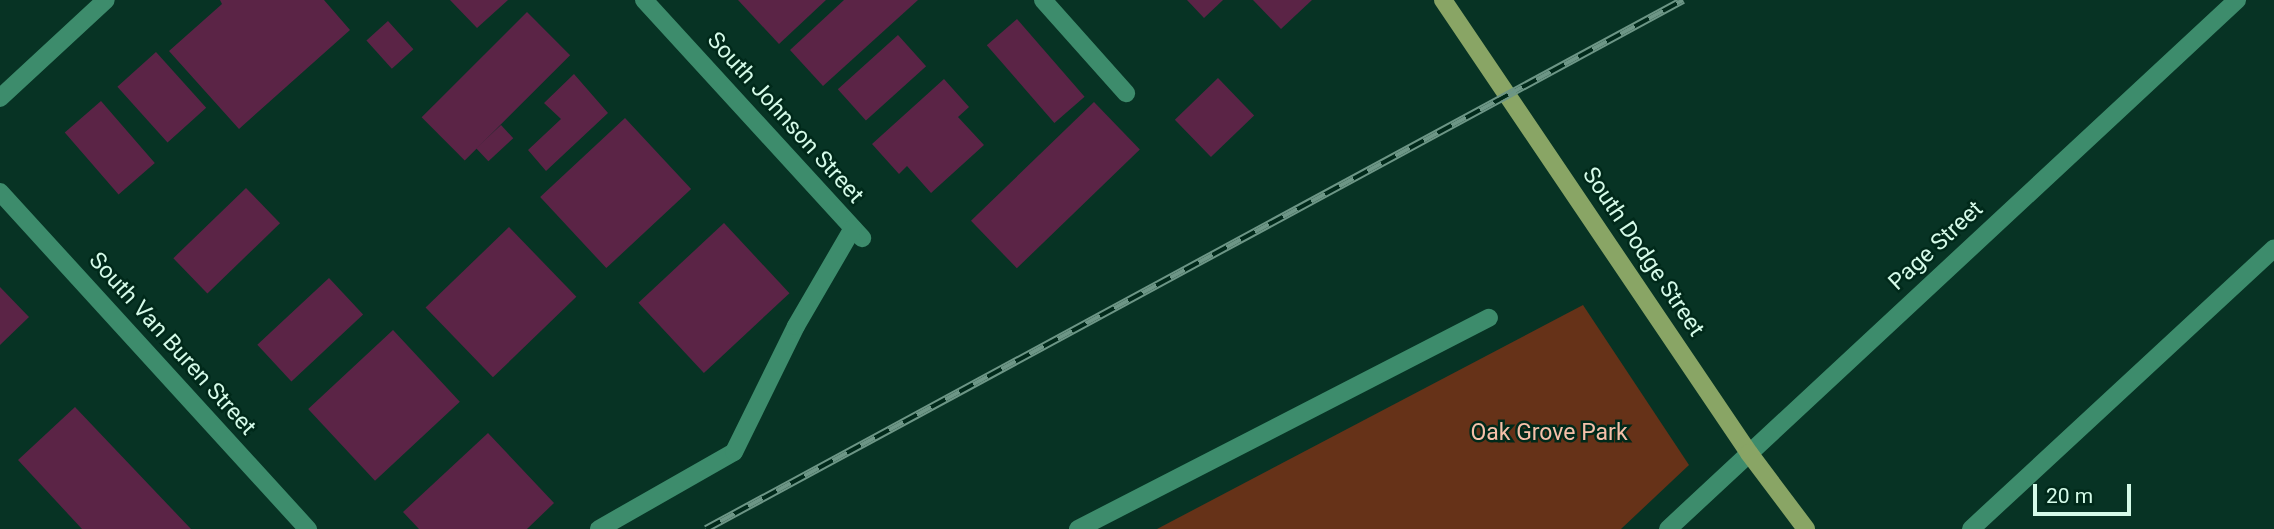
<!DOCTYPE html>
<style>
body{margin:0}
#map{position:relative;width:2274px;height:529px;overflow:hidden;background:#073324;font-family:Roboto,sans-serif}
div>[style]{position:absolute}
[style*='--x']{left:calc(var(--x)*1px);top:calc(var(--y)*1px);width:calc(var(--w)*1px);rotate:calc(var(--a)*1deg)}
.green>*{inset:0;background:#663218}
.building>*{inset:0;background:#5b2446;transform-origin:0 0}
.minor>*{height:18px;margin:-9px;padding:0 9px;transform-origin:9px;border-radius:9px;background:#3d8c6c}
.major>*{height:18px;margin:-9px;padding:0 9px;transform-origin:9px;border-radius:9px;background:#89a565}
.rail>*{height:8px;margin-top:-4px;transform-origin:0;background:repeating-linear-gradient(90deg,#00291a 0 16px,#6d9686 0 32px);box-sizing:border-box;border-block:2px solid #6d9686}
span{translate:-50% -50%;white-space:nowrap;text-align:center;line-height:1.15;-webkit-text-stroke:5px #00291a;paint-order:stroke}
.street-label{font-size:23px;color:#d5fbe9}
.park-label{font-size:23px;color:#f5c0a9}
.scale{position:absolute;left:2033px;top:484px;width:98px;height:32px;box-sizing:border-box;border:4px solid #d5fbe9;border-top:0;padding-left:9px;font-size:21px;line-height:24px;white-space:nowrap;color:#d5fbe9;-webkit-text-stroke:5px #00291a;paint-order:stroke}
</style>
<div id="map">
<div class="green">
<div style="clip-path:polygon(1583px 305px,1689px 465px,1621px 529px,1157px 529px)"></div>
</div>
<div class="building">
<div style="clip-path:polygon(220px 0,324px 0,350px 30px,239px 129px,169px 51px,222px 4px)"></div>
<div style="clip-path:polygon(450px 0,508px 0,477px 28px)"></div>
<div style="clip-path:polygon(738px 0,826px 0,779px 44px)"></div>
<div style="clip-path:polygon(844px 0,918px 0,823px 86px,790px 50px)"></div>
<div style="clip-path:polygon(1187px 0,1223px 0,1204px 18px)"></div>
<div style="clip-path:polygon(1253px 0,1312px 0,1281px 29px)"></div>
<div style="left:527px;top:12px;width:61px;height:149px;rotate:45deg"></div>
<div style="left:1017px;top:19px;width:103px;height:40px;rotate:49deg"></div>
<div style="left:388px;top:21px;width:38px;height:29px;rotate:48deg"></div>
<div style="left:898px;top:35px;width:42px;height:81px;rotate:48deg"></div>
<div style="left:156px;top:52px;width:75px;height:52px;rotate:48deg"></div>
<div style="clip-path:polygon(574px 74px,608px 113px,546px 171px,528px 150px,561px 119px,544px 103px)"></div>
<div style="left:1218px;top:78px;width:52px;height:60px;rotate:46deg"></div>
<div style="clip-path:polygon(944px 79px,969px 107px,958px 117px,984px 145px,931px 193px,907px 166px,899px 174px,872px 144px)"></div>
<div style="left:101px;top:101px;width:82px;height:48px;rotate:49deg"></div>
<div style="left:1094px;top:102px;width:66px;height:171px;rotate:46deg"></div>
<div style="left:625px;top:118px;width:97px;height:116px;rotate:47deg"></div>
<div style="left:501px;top:125px;width:18px;height:34px;rotate:47deg"></div>
<div style="left:246px;top:188px;width:49px;height:101px;rotate:46deg"></div>
<div style="left:724px;top:223px;width:96px;height:117px;rotate:47deg"></div>
<div style="left:509px;top:227px;width:97px;height:116px;rotate:46deg"></div>
<div style="left:329px;top:278px;width:50px;height:98px;rotate:47deg"></div>
<div style="clip-path:polygon(0 287px,29px 317px,0 345px)"></div>
<div style="left:393px;top:330px;width:98px;height:116px;rotate:47deg"></div>
<div style="clip-path:polygon(75px 407px,191px 529px,82px 529px,18px 460px)"></div>
<div style="clip-path:polygon(488px 433px,554px 503px,527px 529px,419px 529px,403px 512px)"></div>
</div>
<div class="minor">
<div style="--x:644;--y:0;--w:323;--a:47.5"></div>
<div style="--x:1043;--y:0;--w:125;--a:48.3"></div>
<div style="--x:0;--y:98;--w:144;--a:-42.8"></div>
<div style="--x:0;--y:192;--w:457;--a:47.6"></div>
<div style="--x:599;--y:529;--w:155;--a:-29.7"></div>
<div style="--x:734;--y:452;--w:140;--a:-63.8"></div>
<div style="--x:796;--y:326;--w:113;--a:-59.8"></div>
<div style="--x:1078;--y:529;--w:462;--a:-27.2"></div>
<div style="--x:1668;--y:529;--w:777;--a:-42.91"></div>
<div style="--x:1971;--y:529;--w:413;--a:-42.8"></div>
</div>
<div class="major">
<div style="--x:1443;--y:0;--w:547;--a:55.96"></div>
<div style="--x:1749;--y:453;--w:95;--a:53.1"></div>
</div>
<div class="rail">
<div style="--x:706;--y:529;--w:1111;--a:-28.43"></div>
</div>
<div class="street-label">
<span style="left:785px;top:118px;rotate:48deg">South Johnson Street</span>
<span style="left:1936px;top:246px;rotate:-43deg">Page Street</span>
<span style="left:1643px;top:252px;rotate:56deg">South Dodge Street</span>
<span style="left:172px;top:344px;rotate:48deg">South Van Buren Street</span>
</div>
<div class="park-label">
<span style="left:1549px;top:433px">Oak Grove Park</span>
</div>
<div class="scale">20 m</div>
</div>
